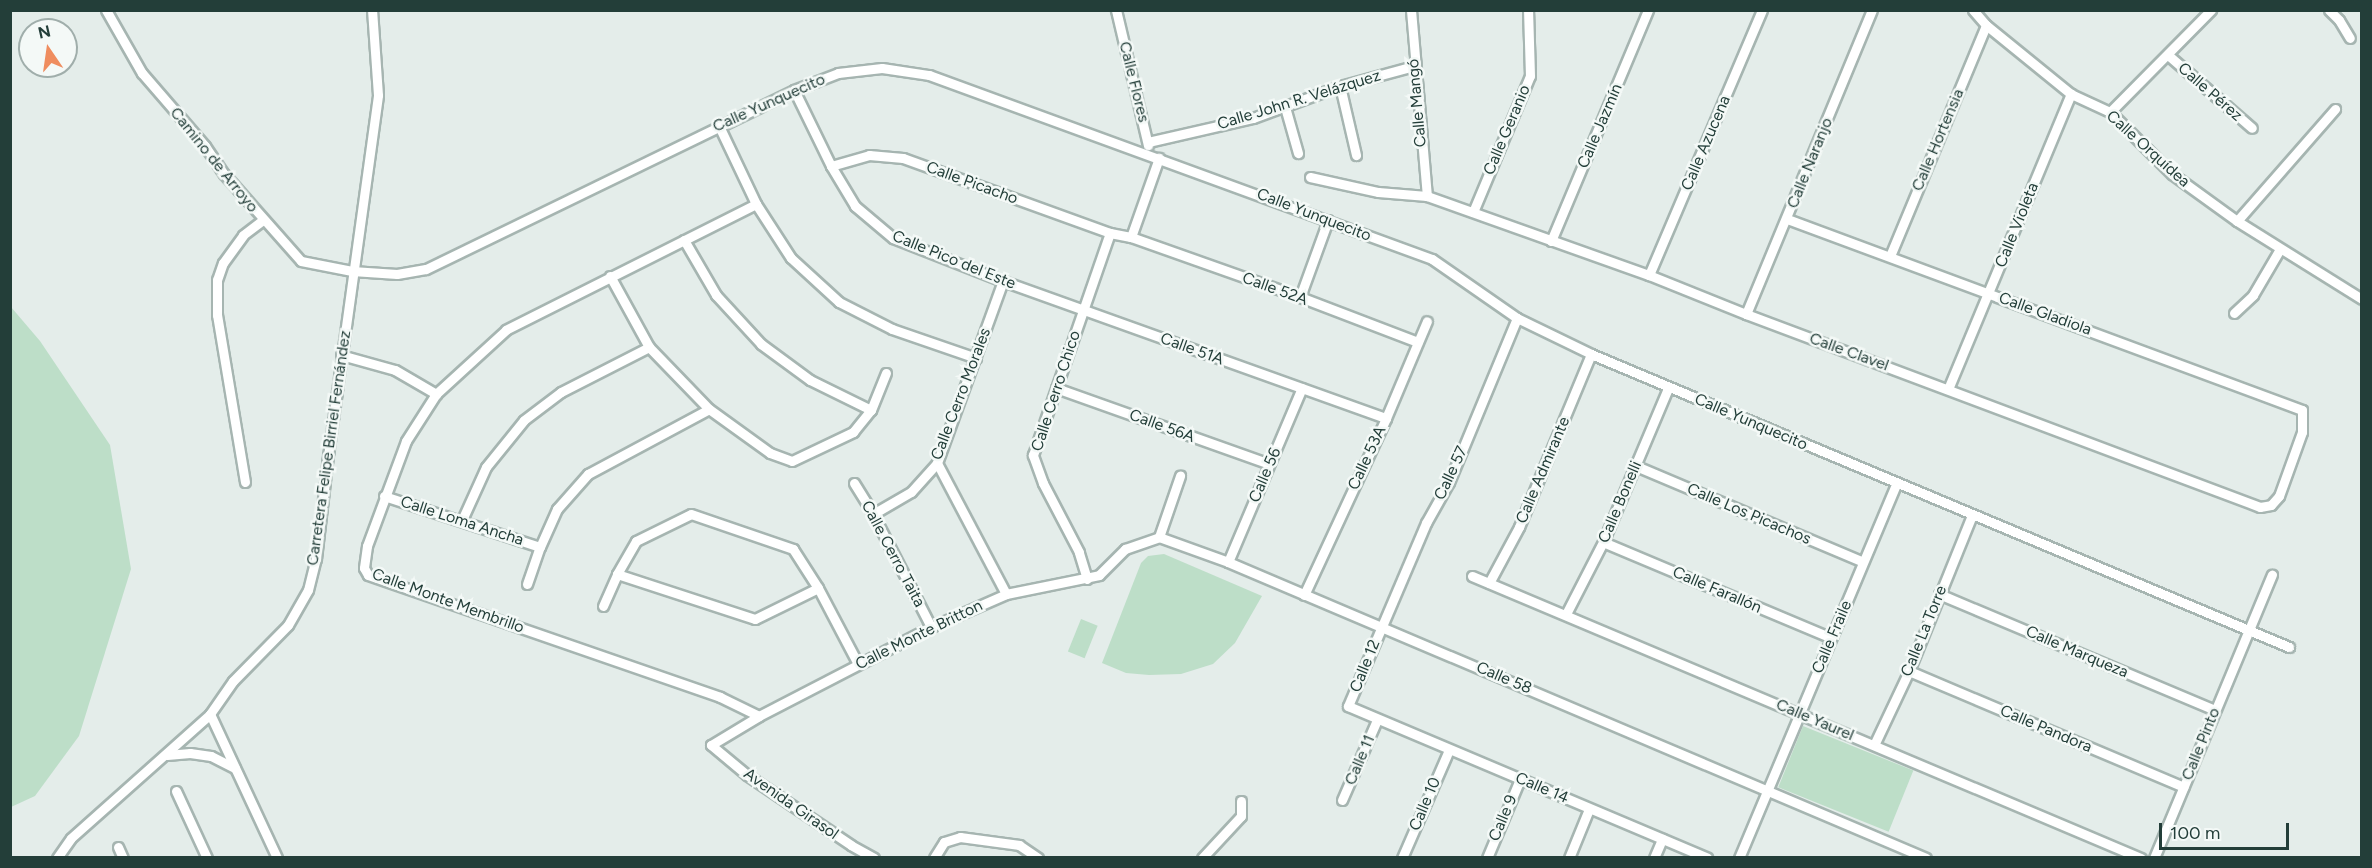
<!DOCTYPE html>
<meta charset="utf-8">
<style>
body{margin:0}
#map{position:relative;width:2372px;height:868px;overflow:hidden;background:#e4edea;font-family:Figtree,sans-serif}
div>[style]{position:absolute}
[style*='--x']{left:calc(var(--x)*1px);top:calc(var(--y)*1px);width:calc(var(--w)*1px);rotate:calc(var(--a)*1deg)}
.green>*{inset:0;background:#bddec8;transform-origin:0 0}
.roads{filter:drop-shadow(2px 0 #a6b5b1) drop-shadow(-2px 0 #a6b5b1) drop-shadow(0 2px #a6b5b1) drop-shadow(0 -2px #a6b5b1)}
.minor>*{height:9px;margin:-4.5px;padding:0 4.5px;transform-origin:4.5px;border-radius:4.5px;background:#fff}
span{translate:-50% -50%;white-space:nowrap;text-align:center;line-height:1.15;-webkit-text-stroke:5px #f4f9f7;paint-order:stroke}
.street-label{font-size:16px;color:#233e39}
.frame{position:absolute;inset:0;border:12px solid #233e39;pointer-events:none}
.north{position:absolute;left:18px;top:18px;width:60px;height:60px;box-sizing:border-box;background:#f4f9f7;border:2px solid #a0aeab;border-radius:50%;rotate:347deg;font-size:16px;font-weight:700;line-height:24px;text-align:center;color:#233e39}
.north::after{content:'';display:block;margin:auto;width:21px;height:27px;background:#ef8d5f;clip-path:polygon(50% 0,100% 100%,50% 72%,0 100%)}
.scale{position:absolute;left:2159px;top:823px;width:130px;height:27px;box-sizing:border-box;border:3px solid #233e39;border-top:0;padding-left:8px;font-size:18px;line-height:21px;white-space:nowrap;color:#233e39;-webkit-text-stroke:4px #f4f9f7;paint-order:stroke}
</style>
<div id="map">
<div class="green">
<div style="clip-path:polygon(11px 307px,40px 341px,110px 445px,131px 569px,79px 736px,35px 796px,11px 807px)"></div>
<div style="clip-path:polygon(1164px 554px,1262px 596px,1235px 643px,1213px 664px,1181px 674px,1149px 675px,1126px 673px,1102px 663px,1141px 563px,1148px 556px)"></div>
<div style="left:1081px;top:619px;width:18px;height:35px;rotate:22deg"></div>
<div style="left:1803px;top:726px;width:119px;height:66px;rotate:22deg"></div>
</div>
<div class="roads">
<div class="minor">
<div style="--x:106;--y:10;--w:73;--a:60.3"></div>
<div style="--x:142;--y:73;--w:96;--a:49.2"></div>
<div style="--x:205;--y:146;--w:34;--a:56"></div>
<div style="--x:224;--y:174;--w:116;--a:48.5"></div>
<div style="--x:301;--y:261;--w:52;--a:11.1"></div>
<div style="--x:352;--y:271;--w:45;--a:3.8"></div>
<div style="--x:397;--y:274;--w:29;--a:-10"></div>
<div style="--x:426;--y:269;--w:409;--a:-25.9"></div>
<div style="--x:794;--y:90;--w:47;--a:-21.1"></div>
<div style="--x:838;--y:73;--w:44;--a:-6.5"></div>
<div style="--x:882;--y:68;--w:48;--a:8.5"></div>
<div style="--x:929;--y:75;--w:536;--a:20.09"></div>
<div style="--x:1432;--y:259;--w:103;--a:34.8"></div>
<div style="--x:1517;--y:318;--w:82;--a:25.9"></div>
<div style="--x:1591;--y:354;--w:757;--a:22.77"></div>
<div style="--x:1116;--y:10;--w:139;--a:76.7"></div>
<div style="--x:1411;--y:10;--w:187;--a:85.1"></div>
<div style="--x:1973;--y:10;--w:20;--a:49"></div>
<div style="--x:1986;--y:25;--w:109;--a:39.1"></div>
<div style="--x:2071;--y:94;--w:43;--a:24.8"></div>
<div style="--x:2110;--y:112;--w:88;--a:45"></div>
<div style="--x:2172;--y:174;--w:80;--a:35.9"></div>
<div style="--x:2237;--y:221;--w:147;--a:32"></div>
<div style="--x:2329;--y:10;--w:14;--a:45"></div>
<div style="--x:2339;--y:20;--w:21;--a:59"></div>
<div style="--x:2168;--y:55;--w:111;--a:41"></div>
<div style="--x:1340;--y:86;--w:71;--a:76.9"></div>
<div style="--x:794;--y:90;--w:85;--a:64"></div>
<div style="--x:831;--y:166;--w:47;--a:59"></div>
<div style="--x:855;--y:206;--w:50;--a:40.1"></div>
<div style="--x:893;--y:238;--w:118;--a:21.4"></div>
<div style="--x:1003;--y:281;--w:407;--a:19.7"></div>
<div style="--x:1285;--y:107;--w:48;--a:74.2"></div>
<div style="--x:2110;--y:112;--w:144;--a:-45.3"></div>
<div style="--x:719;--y:126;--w:86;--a:64.6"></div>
<div style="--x:756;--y:204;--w:64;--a:57.1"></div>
<div style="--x:791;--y:258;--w:65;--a:42.5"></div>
<div style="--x:839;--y:302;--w:59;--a:27"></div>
<div style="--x:892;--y:329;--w:89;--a:19"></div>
<div style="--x:1148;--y:142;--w:108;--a:-12.9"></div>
<div style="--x:1253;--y:118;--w:93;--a:-20.2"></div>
<div style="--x:1340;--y:86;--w:77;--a:-15.1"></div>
<div style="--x:831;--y:166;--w:40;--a:-16"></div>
<div style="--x:869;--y:155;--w:34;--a:5"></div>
<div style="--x:903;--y:158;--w:220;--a:19.9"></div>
<div style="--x:1110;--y:233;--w:21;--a:11"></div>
<div style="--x:1131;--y:237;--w:179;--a:19.5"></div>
<div style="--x:1300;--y:297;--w:126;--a:20.9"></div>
<div style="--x:1310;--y:177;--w:70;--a:12.4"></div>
<div style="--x:1378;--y:192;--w:49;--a:4.7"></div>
<div style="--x:1427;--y:196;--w:236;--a:19.6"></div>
<div style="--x:1649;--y:275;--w:105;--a:21.9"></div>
<div style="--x:1746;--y:314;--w:549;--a:20.58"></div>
<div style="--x:2260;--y:507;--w:11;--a:-10"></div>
<div style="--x:2271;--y:505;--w:12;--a:-48"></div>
<div style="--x:2279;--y:496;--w:68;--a:-70.2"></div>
<div style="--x:2302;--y:432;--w:22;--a:-90"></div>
<div style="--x:2302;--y:410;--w:549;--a:-159.65"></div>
<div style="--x:756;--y:204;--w:280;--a:153.3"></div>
<div style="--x:506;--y:330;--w:95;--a:137.6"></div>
<div style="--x:436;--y:394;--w:56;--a:122.6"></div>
<div style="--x:406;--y:441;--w:112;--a:110.4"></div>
<div style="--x:367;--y:546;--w:22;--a:98"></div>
<div style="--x:364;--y:568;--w:8;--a:60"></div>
<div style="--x:368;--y:575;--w:373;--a:19.1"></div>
<div style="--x:720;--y:697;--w:43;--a:26"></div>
<div style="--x:1473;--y:212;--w:147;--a:-67.3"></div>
<div style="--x:1530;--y:76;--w:66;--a:-91.7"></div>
<div style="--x:2237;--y:221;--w:149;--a:-48.8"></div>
<div style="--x:1131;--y:237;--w:84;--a:-70.5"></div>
<div style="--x:684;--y:240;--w:64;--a:59.8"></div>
<div style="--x:716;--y:295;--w:67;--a:47.4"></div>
<div style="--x:761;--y:344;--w:61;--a:36.3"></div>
<div style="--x:810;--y:380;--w:68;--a:26.2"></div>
<div style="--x:1551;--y:241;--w:251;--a:-67.2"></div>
<div style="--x:1890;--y:256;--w:250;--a:-67.4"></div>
<div style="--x:1649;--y:275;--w:288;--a:-66.9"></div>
<div style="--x:610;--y:276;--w:81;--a:61.2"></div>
<div style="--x:649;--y:347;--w:86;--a:45.9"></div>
<div style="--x:709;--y:409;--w:75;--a:35.8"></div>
<div style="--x:770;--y:453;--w:23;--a:20"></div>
<div style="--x:792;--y:461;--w:68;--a:-25.4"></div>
<div style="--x:853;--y:432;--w:28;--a:-51"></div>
<div style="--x:871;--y:410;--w:40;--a:-68"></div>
<div style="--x:1300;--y:297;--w:82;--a:-70"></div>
<div style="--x:2234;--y:313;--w:26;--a:-43"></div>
<div style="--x:2253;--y:295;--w:53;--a:-59.6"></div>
<div style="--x:1746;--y:314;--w:329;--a:-67.5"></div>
<div style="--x:1517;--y:318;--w:178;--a:112.5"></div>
<div style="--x:1449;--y:482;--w:47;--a:119.3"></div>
<div style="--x:1426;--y:523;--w:199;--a:113.1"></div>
<div style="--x:1348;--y:706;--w:390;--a:22.9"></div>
<div style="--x:341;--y:355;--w:56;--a:15.5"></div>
<div style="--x:395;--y:370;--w:48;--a:30.3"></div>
<div style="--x:1056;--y:388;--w:226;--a:19.6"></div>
<div style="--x:1948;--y:389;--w:320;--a:-67.4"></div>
<div style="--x:937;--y:463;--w:148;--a:62.2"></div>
<div style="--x:1636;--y:466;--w:246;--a:22.9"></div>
<div style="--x:245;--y:482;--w:169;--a:-99.5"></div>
<div style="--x:217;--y:315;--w:35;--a:-90"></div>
<div style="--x:217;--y:280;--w:18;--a:-71"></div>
<div style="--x:223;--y:263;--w:34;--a:-54"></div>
<div style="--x:243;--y:235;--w:25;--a:-37"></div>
<div style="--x:854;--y:483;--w:36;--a:58"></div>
<div style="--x:873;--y:514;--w:127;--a:62.8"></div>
<div style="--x:384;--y:496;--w:164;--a:18.1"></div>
<div style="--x:873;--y:514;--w:44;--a:-30.1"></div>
<div style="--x:911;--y:492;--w:39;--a:-48"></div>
<div style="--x:937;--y:463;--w:194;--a:-70.1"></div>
<div style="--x:462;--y:520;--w:58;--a:-65.6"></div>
<div style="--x:486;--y:467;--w:60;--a:-51"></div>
<div style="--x:524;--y:420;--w:46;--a:-37.1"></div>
<div style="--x:561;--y:392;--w:99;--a:-27.1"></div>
<div style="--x:1159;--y:537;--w:65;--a:-71"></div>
<div style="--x:1603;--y:542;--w:247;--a:22.8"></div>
<div style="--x:1228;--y:562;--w:189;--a:-67"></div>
<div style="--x:617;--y:574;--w:145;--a:18.1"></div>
<div style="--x:755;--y:619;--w:70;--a:-26.2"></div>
<div style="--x:1472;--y:576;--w:726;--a:22.86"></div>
<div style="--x:1087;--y:579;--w:28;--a:-107"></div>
<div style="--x:1079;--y:552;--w:78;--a:-117.6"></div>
<div style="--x:1043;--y:483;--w:30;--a:-110"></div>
<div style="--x:1033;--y:455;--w:235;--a:-70.9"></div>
<div style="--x:1489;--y:583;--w:64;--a:-61.8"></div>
<div style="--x:1519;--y:527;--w:187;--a:-67.4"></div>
<div style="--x:527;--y:584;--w:39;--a:-71"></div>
<div style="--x:540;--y:547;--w:42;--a:-65.9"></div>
<div style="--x:557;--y:509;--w:47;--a:-48.5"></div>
<div style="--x:588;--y:474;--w:137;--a:-28.2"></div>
<div style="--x:1939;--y:594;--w:299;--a:22.8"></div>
<div style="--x:1304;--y:595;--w:195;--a:-65.1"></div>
<div style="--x:1386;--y:418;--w:105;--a:-67.1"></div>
<div style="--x:603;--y:606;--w:35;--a:-66"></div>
<div style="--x:617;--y:574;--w:38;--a:-60"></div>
<div style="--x:636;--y:541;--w:61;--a:-26.1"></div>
<div style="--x:691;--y:514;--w:108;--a:18.9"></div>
<div style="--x:793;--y:549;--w:46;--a:57.3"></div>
<div style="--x:818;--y:588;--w:86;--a:62.2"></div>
<div style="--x:1566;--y:614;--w:81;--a:-62.8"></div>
<div style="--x:1603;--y:542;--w:167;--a:-67.1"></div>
<div style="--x:1909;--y:671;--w:298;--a:22.9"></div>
<div style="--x:210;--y:714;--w:159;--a:65"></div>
<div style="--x:1874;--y:745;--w:82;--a:-64.7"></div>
<div style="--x:1909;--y:671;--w:168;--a:-68"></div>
<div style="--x:167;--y:755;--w:23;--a:-5"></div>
<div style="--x:190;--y:753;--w:21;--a:8"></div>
<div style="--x:211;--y:756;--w:27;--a:27"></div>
<div style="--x:176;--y:791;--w:74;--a:65.2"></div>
<div style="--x:1342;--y:800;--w:87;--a:-66.4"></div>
<div style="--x:118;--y:847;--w:12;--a:66"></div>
<div style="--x:57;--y:858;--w:24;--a:-55"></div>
<div style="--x:71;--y:838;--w:186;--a:-41.7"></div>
<div style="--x:210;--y:714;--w:40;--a:-55.1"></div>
<div style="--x:233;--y:681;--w:78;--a:-45.5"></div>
<div style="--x:288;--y:625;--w:40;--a:-60.3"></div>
<div style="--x:308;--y:590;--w:32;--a:-76"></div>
<div style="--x:316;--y:559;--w:104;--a:-83.4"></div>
<div style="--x:328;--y:456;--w:364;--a:-82.1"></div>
<div style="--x:378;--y:95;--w:85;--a:-94"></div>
<div style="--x:874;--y:858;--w:26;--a:-151"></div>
<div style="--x:851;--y:845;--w:125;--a:-146.1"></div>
<div style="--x:747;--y:775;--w:47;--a:-140.2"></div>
<div style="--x:711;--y:745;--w:56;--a:-31.1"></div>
<div style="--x:759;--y:716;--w:194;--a:-27.4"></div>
<div style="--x:931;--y:627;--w:82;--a:-23.7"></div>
<div style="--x:1006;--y:594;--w:95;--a:-11.5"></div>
<div style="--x:1099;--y:575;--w:37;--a:-45"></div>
<div style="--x:1125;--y:549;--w:36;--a:-19"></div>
<div style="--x:1159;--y:537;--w:73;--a:19.9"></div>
<div style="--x:1228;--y:562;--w:758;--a:22.98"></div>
<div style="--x:934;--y:858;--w:19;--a:-58"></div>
<div style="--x:944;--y:842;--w:17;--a:-17"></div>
<div style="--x:960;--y:837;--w:60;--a:7.7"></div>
<div style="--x:1019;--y:845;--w:23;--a:34"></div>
<div style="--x:1202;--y:858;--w:57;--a:-47.1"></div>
<div style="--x:1241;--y:816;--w:15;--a:-90"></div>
<div style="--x:1402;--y:858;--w:118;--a:-66.5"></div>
<div style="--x:1487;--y:858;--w:86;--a:-67.3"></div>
<div style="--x:1569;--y:858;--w:53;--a:-67.8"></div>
<div style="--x:1654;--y:858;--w:21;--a:-67"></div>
<div style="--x:1739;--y:858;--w:407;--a:-67.2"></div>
<div style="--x:2154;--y:858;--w:307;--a:-67.4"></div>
</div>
</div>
<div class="street-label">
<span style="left:1134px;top:82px;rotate:76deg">Calle Flores</span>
<span style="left:2210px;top:92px;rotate:41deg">Calle Pérez</span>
<span style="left:1299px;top:100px;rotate:-17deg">Calle John R. Velázquez</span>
<span style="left:769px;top:103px;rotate:-24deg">Calle Yunquecito</span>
<span style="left:1417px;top:103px;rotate:-95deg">Calle Mangó</span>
<span style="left:1600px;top:126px;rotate:-67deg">Calle Jazmín</span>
<span style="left:1507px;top:130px;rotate:-67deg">Calle Geranio</span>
<span style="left:1938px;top:140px;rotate:-67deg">Calle Hortensia</span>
<span style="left:1706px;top:143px;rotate:-67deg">Calle Azucena</span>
<span style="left:2148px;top:149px;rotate:42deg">Calle Orquídea</span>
<span style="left:214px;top:160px;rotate:51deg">Camino de Arroyo</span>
<span style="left:1810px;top:163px;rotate:-68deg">Calle Naranjo</span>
<span style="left:972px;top:183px;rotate:20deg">Calle Picacho</span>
<span style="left:1314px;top:215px;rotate:21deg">Calle Yunquecito</span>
<span style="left:2017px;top:225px;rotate:-68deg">Calle Violeta</span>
<span style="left:954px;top:260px;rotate:22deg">Calle Pico del Este</span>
<span style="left:1275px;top:289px;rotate:20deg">Calle 52A</span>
<span style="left:2045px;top:314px;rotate:20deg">Calle Gladiola</span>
<span style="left:1192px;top:349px;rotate:20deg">Calle 51A</span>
<span style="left:1849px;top:352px;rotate:20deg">Calle Clavel</span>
<span style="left:1056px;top:391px;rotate:-72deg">Calle Cerro Chico</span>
<span style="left:961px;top:394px;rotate:-69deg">Calle Cerro Morales</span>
<span style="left:1751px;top:422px;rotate:23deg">Calle Yunquecito</span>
<span style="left:1162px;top:426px;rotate:20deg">Calle 56A</span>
<span style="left:329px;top:448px;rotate:-82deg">Carretera Felipe Birriel Fernández</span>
<span style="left:1367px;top:458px;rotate:-65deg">Calle 53A</span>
<span style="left:1543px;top:470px;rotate:-67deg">Calle Admirante</span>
<span style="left:1451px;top:473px;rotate:-65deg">Calle 57</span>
<span style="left:1265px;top:475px;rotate:-67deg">Calle 56</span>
<span style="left:1620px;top:502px;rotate:-67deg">Calle Bonelli</span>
<span style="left:1749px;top:514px;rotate:23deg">Calle Los Picachos</span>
<span style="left:462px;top:521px;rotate:18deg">Calle Loma Ancha</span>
<span style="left:893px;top:554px;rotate:62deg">Calle Cerro Taita</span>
<span style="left:1717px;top:590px;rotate:23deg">Calle Farallón</span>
<span style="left:448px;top:601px;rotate:20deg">Calle Monte Membrillo</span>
<span style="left:1924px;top:631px;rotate:-68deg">Calle La Torre</span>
<span style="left:919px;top:635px;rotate:-26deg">Calle Monte Britton</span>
<span style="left:1832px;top:637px;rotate:-67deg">Calle Fraile</span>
<span style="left:2077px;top:652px;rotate:23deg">Calle Marqueza</span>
<span style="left:1365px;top:666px;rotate:-68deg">Calle 12</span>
<span style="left:1504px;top:678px;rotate:23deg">Calle 58</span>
<span style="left:1815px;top:720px;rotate:23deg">Calle Yaurel</span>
<span style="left:2046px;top:729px;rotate:23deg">Calle Pandora</span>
<span style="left:2201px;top:744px;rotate:-68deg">Calle Pinto</span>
<span style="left:1360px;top:760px;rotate:-67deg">Calle 11</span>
<span style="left:1542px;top:788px;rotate:23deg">Calle 14</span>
<span style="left:791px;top:804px;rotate:35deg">Avenida Girasol</span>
<span style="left:1425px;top:804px;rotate:-67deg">Calle 10</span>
<span style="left:1503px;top:818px;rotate:-67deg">Calle 9</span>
</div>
<div class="frame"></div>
<div class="north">N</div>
<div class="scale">100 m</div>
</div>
